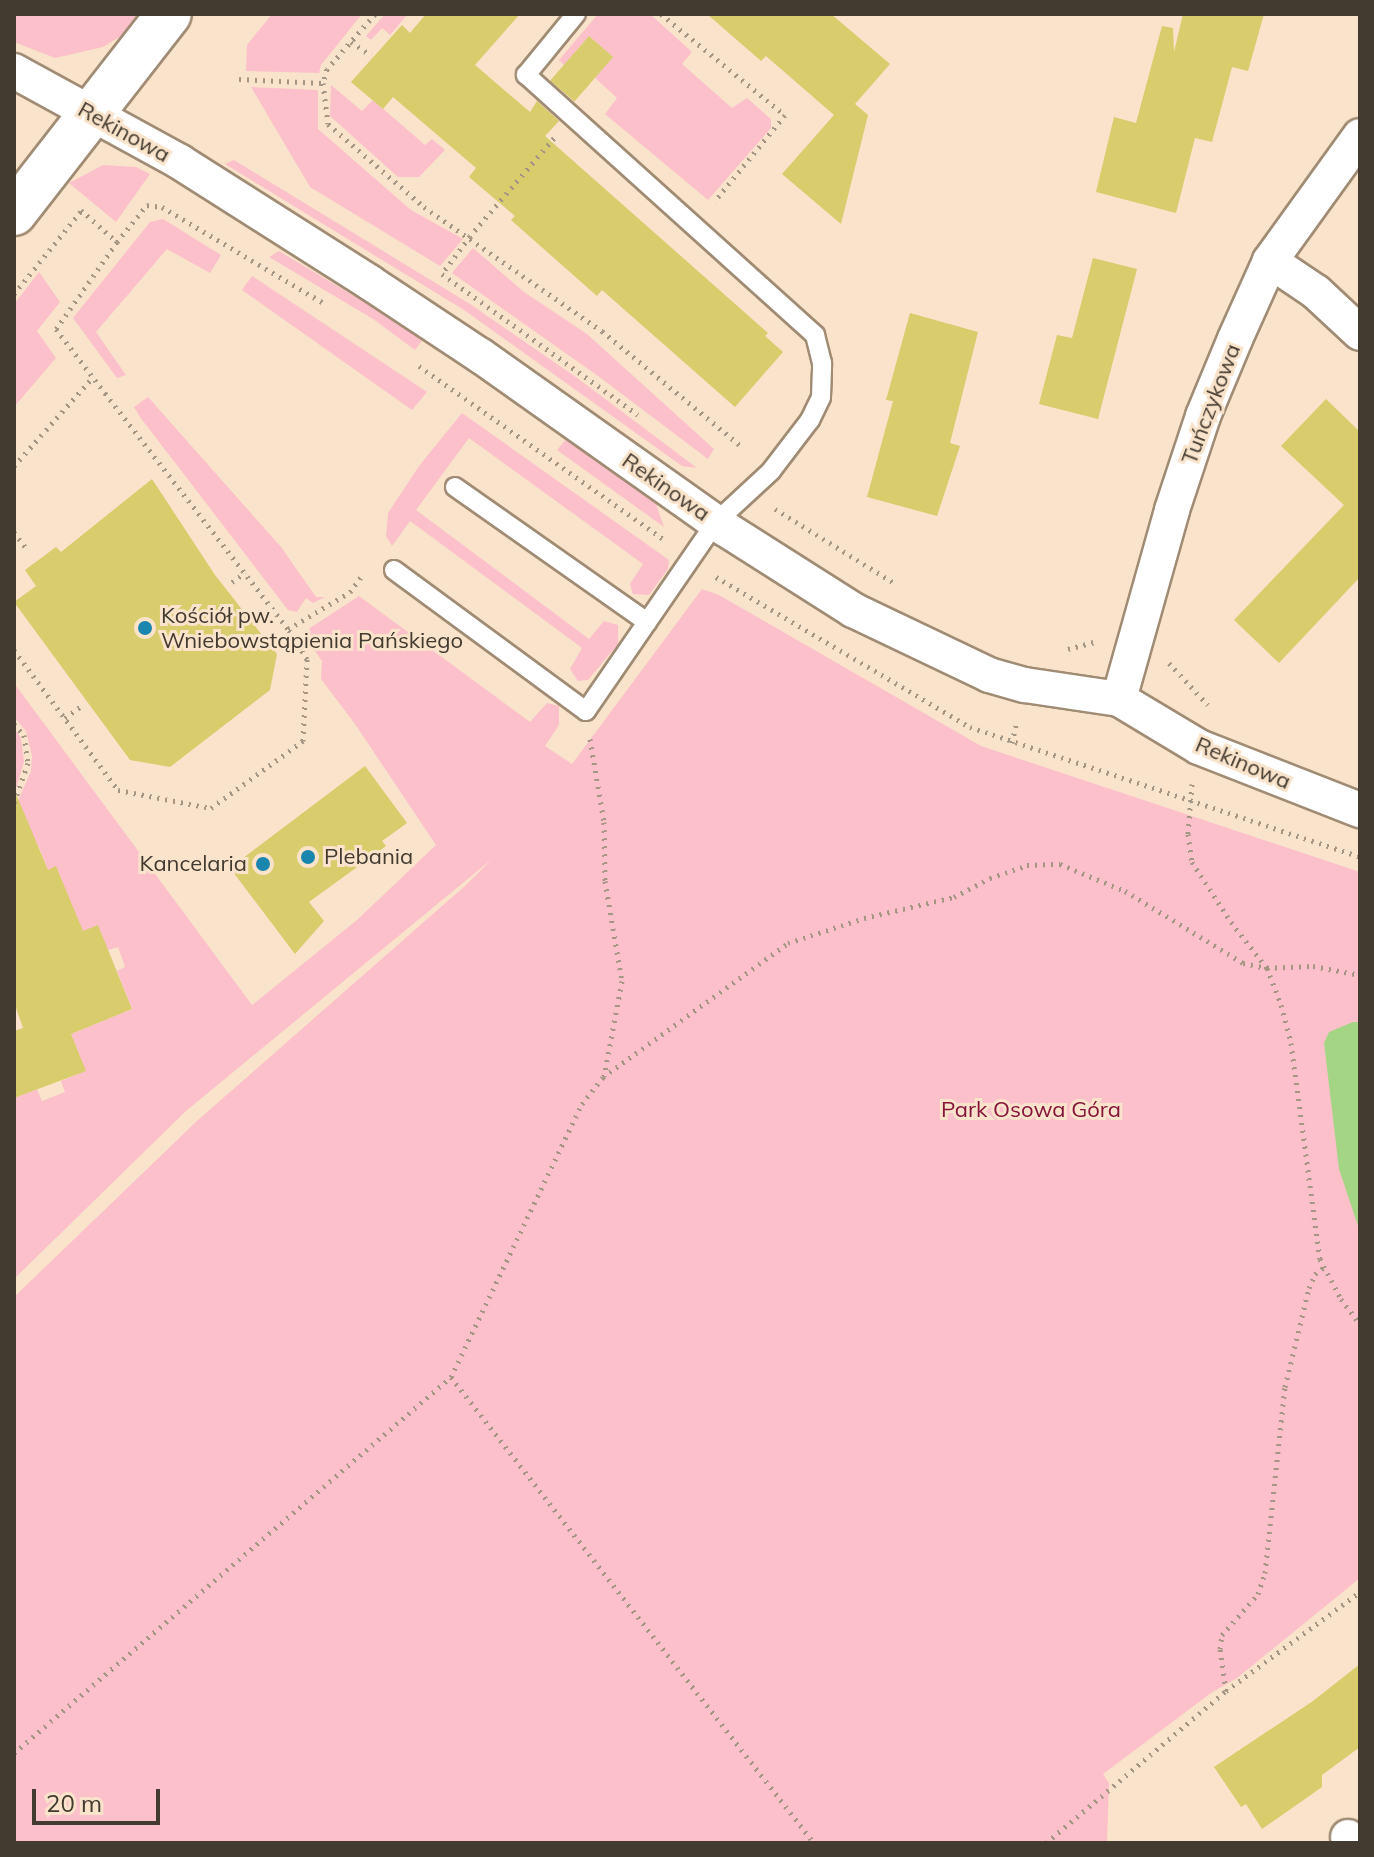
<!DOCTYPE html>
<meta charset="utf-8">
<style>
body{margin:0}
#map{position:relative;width:1374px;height:1857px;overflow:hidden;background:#f9e3ca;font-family:Mulish,sans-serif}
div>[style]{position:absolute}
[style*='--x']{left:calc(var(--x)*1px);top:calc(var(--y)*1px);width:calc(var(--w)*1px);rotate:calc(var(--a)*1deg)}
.green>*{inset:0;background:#fcc0ca}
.water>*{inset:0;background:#a4d584}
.building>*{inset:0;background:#d8cc6c;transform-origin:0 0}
.path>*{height:5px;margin-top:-2.5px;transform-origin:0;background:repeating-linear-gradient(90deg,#a59583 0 2px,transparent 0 8px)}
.roads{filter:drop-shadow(2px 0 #a08b74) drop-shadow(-2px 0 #a08b74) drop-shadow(0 2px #a08b74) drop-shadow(0 -2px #a08b74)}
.service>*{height:18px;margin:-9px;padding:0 9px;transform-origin:9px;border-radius:9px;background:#fff}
.minor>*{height:34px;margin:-17px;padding:0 17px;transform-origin:17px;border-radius:17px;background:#fff}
.secondary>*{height:44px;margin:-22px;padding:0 22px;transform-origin:22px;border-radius:22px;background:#fff}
.dots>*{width:22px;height:22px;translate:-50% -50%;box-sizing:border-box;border:4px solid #f9e3ca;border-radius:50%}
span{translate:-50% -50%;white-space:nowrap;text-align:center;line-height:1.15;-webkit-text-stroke:6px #f9e3ca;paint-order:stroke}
.street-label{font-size:22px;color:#433a30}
.poi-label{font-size:22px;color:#433a30}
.left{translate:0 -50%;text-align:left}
.right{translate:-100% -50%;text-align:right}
.park-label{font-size:22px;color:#87153c}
.frame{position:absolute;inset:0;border:16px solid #433a30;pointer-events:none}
.scale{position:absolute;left:32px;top:1789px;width:128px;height:36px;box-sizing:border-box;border:4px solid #433a30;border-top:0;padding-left:10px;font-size:24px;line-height:28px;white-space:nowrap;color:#433a30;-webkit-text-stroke:6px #f9e3ca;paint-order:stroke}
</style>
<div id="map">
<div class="green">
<div style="clip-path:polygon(14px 14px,143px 14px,126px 33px,103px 47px,55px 58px,14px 42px)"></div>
<div style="clip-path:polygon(272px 14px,362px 14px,321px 65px,319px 73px,246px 71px,247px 45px)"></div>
<div style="clip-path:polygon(385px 14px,408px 14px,390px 35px,382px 28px,371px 40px,366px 36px)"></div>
<div style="clip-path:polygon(598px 14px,650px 14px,692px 52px,682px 64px,732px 108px,747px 98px,771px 119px,771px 128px,708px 200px,605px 114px,617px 98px,595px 78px,613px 57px,589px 36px,564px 65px,559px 60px)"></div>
<div style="clip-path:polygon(331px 85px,362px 111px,373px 100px,425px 145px,432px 139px,445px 150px,419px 177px,398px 177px,330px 116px)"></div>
<div style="clip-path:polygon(251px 87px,318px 90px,318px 129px,411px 210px,463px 239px,440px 266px,310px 187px)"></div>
<div style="clip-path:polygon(234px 160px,470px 304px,580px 380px,697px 468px,682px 466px,464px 310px,225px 164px)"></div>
<div style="clip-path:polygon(103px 165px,136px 167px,150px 174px,116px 222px,69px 183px)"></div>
<div style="clip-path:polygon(163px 219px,221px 255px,210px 273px,167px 249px,96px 332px,126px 375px,117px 378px,73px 318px,150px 222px)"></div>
<div style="clip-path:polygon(473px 248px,524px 292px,587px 334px,714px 449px,708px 459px,598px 376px,452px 273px)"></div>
<div style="clip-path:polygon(279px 251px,424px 338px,415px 350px,373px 319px,269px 257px)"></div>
<div style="clip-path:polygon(39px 272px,60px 302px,37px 331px,56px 358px,14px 407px,14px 304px)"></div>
<div style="clip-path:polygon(252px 276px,427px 392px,412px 410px,242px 290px)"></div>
<div style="clip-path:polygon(148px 397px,281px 547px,316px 597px,325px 597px,313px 603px,306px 598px,297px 612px,288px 610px,140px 417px,134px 407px)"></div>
<div style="clip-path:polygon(462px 413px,669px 560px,668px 569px,649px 595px,633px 594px,630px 584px,643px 564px,469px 438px,416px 510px,589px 639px,604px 621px,618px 625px,618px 644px,588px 680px,578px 681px,570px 669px,582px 648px,410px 521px,392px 546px,386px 536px,388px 513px,419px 466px)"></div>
<div style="clip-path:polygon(567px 438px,656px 504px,664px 527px,557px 450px)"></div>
<div style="clip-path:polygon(702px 589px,719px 595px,981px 746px,1360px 872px,1360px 1578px,1237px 1678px,1211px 1693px,1103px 1774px,1109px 1783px,1107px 1843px,14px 1843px,14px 1297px,198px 1120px,466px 885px,492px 859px,186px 1111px,14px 1279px,14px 1098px,37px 1089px,42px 1101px,65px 1092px,61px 1081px,85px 1071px,71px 1034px,132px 1009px,117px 971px,125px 967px,118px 947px,108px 950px,73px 935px,56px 867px,48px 870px,38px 845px,14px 854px,14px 810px,31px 771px,32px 756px,26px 731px,14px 717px,14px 683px,252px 1005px,357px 920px,436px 845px,355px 724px,321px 679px,322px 661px,305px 637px,310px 628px,359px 596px,530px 722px,547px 703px,559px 706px,559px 725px,545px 746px,572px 764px)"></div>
<div style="clip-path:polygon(14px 728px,21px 738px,24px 762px,14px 795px)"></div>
</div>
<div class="water">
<div style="clip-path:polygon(1353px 1022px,1360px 1022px,1360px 1232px,1339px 1169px,1324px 1043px,1329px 1032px)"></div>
</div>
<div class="building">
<div style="clip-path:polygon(426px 14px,520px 14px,475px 65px,530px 112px,537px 101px,559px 121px,545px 136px,768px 333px,765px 336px,783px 352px,735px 407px,602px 290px,597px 296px,511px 220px,515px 216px,469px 177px,476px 168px,393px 97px,383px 109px,351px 82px,402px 25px,410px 33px)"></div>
<div style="clip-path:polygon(707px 14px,831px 14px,890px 64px,855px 104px,868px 115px,841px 224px,782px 174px,834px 115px,766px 56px,761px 61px)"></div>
<div style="clip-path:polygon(1183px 14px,1264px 14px,1248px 71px,1232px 67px,1212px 142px,1195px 138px,1176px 213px,1096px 192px,1114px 117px,1136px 123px,1162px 26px,1173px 28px,1174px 52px)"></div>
<div style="left:589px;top:36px;width:32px;height:59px;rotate:41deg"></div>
<div style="clip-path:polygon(1093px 258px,1137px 269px,1098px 419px,1039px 404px,1057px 335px,1072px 338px)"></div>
<div style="clip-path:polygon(910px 313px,978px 332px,950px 443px,960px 446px,937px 516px,867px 497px,893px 401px,886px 400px)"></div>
<div style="clip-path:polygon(1326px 399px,1360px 432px,1360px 577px,1279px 663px,1234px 620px,1344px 505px,1281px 446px)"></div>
<div style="clip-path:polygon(152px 479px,215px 575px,277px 654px,270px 690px,170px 767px,130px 760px,14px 602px,36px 586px,25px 570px,56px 547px,61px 552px)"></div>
<div style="clip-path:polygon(365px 766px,407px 823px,382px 841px,386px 846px,309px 902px,324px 921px,295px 954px,230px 868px)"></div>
<div style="clip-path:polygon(14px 789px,48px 870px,56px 866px,83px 931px,98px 925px,132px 1009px,71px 1034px,86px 1071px,14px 1098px,14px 1031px,23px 1028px,14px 1002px)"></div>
<div style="clip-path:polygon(1360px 1664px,1360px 1747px,1322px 1775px,1322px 1787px,1262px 1829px,1246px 1804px,1241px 1807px,1214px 1767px,1313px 1701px)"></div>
</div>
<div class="path">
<div style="--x:375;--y:14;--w:73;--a:131.1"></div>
<div style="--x:327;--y:69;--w:15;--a:106"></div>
<div style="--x:323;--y:83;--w:41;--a:83"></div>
<div style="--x:328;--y:124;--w:127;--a:40.8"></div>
<div style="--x:424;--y:207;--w:217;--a:34.9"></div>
<div style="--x:602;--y:331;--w:180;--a:39.6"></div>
<div style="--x:661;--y:14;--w:160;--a:39.2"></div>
<div style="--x:785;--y:115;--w:112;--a:129.2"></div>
<div style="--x:351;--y:42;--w:24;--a:33"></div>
<div style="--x:239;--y:79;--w:83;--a:2.8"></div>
<div style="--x:554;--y:138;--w:129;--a:130.6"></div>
<div style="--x:470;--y:236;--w:47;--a:126.4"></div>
<div style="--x:442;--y:274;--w:241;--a:35.7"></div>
<div style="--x:81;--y:210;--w:48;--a:41.6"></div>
<div style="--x:117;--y:242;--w:106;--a:125"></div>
<div style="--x:56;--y:329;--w:81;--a:52.6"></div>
<div style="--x:105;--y:393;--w:299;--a:52.2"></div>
<div style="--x:288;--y:629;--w:72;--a:-30.8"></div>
<div style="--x:350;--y:592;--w:22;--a:-54"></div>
<div style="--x:117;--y:242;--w:48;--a:-51"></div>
<div style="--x:147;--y:205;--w:15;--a:8"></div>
<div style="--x:162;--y:207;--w:188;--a:30.7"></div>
<div style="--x:14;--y:294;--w:107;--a:-51.1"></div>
<div style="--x:419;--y:366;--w:301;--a:35.3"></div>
<div style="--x:14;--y:466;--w:119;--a:-48.4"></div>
<div style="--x:775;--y:509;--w:142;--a:31.8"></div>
<div style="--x:14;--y:532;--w:20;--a:53"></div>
<div style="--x:716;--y:577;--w:295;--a:30.6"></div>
<div style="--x:970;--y:727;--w:411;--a:18.4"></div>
<div style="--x:232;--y:582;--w:16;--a:-35"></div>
<div style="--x:1068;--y:649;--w:30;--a:-15"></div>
<div style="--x:14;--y:650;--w:174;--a:53.4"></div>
<div style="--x:118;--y:790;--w:95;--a:11"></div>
<div style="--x:211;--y:808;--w:114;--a:-36.1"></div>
<div style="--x:303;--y:741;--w:82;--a:-87.2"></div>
<div style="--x:307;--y:659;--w:36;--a:-122"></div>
<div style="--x:1169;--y:663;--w:57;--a:47.1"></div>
<div style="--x:65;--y:718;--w:19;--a:-36"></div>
<div style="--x:14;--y:724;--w:15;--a:48"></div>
<div style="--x:24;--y:735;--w:28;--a:82"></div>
<div style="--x:28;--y:763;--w:42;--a:109.3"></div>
<div style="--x:590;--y:739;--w:84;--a:80.4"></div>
<div style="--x:604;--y:822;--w:59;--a:89"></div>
<div style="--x:605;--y:881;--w:101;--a:80.4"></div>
<div style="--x:622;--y:981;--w:97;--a:100.7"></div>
<div style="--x:1012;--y:743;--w:23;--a:-77"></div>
<div style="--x:1192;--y:784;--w:50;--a:94.6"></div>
<div style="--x:1188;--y:834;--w:28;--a:82"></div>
<div style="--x:1192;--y:862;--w:72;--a:57"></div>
<div style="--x:1231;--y:922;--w:58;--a:52"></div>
<div style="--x:1267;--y:968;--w:40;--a:69"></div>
<div style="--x:1281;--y:1005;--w:39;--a:75"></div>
<div style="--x:1291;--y:1043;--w:218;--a:82.4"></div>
<div style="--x:1320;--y:1259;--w:45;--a:62.3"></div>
<div style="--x:1341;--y:1299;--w:31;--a:53"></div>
<div style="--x:451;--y:1377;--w:591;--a:52.08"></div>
<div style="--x:1226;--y:1691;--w:42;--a:-98.1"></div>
<div style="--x:1220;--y:1649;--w:14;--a:-82"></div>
<div style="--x:1222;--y:1635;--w:55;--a:-48.7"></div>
<div style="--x:1258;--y:1594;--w:22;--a:-72"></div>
<div style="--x:1265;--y:1573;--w:187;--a:-83.9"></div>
<div style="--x:1285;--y:1387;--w:102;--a:-76.4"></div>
<div style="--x:1309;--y:1288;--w:15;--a:-67"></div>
<div style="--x:1315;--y:1274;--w:10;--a:-37"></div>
<div style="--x:14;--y:1753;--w:576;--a:-40.71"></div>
<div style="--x:451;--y:1377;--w:303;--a:-64.4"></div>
<div style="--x:582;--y:1104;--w:34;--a:-52"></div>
<div style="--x:603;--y:1077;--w:228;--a:-35.9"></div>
<div style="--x:788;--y:943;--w:80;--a:-18.2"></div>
<div style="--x:864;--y:918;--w:92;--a:-13.1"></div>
<div style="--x:954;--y:897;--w:41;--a:-27.8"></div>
<div style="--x:990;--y:878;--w:39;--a:-19"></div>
<div style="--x:1027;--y:865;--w:33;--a:-2"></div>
<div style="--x:1060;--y:864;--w:70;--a:22.6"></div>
<div style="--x:1125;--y:891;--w:138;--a:31.4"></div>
<div style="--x:1243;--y:963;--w:25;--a:12"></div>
<div style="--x:1267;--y:968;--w:46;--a:-2.5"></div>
<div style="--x:1313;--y:966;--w:48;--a:10.8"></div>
<div style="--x:1046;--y:1843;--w:236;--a:-40.2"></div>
<div style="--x:1226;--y:1691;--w:167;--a:-36.5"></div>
</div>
<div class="roads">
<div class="service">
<div style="--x:455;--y:487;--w:235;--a:35.1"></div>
<div style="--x:394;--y:570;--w:238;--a:36.3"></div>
<div style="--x:586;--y:711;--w:229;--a:-55.5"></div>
<div style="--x:716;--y:522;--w:75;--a:-42.8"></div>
<div style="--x:771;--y:471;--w:64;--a:-52.6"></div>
<div style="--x:810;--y:420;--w:25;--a:-64"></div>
<div style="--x:821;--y:397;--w:34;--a:-88"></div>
<div style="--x:822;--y:363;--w:29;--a:-104"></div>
<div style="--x:815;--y:335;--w:389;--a:-138"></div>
<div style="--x:526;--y:75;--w:79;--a:-50.7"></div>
</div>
<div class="minor">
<div style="--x:14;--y:71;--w:189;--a:28.7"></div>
<div style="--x:180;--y:162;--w:224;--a:32.4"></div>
<div style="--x:369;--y:282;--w:134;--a:33.5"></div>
<div style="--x:481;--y:356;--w:298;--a:35.3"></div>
<div style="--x:724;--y:528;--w:153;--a:32.4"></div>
<div style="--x:853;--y:610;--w:151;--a:25.5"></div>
<div style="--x:989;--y:675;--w:37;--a:16"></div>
<div style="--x:1025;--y:685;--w:95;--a:8.5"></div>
<div style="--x:1119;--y:699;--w:93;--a:31"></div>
<div style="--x:1199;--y:747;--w:173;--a:21.4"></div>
<div style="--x:1270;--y:261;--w:55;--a:34"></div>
<div style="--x:1316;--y:292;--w:60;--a:43"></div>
<div style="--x:1119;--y:699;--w:196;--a:-74.3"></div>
<div style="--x:1172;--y:510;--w:99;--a:-71.7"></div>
<div style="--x:1203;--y:416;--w:83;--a:-67.4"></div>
<div style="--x:1235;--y:339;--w:85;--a:-65.8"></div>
<div style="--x:1270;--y:261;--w:154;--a:-54.2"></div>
<div style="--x:1348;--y:1837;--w:8;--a:50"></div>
</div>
<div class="secondary">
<div style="--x:14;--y:213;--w:252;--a:-52.1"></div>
</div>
</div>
<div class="dots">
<div style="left:145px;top:628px;background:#1a86ae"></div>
<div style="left:308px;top:857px;background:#1a86ae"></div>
<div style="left:263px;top:864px;background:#1a86ae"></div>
</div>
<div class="street-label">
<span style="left:124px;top:132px;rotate:29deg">Rekinowa</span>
<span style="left:1211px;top:404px;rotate:-69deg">Tuńczykowa</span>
<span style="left:666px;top:487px;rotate:35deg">Rekinowa</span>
<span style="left:1243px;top:763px;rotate:23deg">Rekinowa</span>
</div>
<div class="poi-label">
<span class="left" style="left:161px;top:628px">Kościół pw.<br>Wniebowstąpienia Pańskiego</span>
<span class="left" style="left:324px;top:857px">Plebania</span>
<span class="right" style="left:247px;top:864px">Kancelaria</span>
</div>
<div class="park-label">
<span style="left:1031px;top:1110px">Park Osowa Góra</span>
</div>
<div class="frame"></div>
<div class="scale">20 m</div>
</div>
